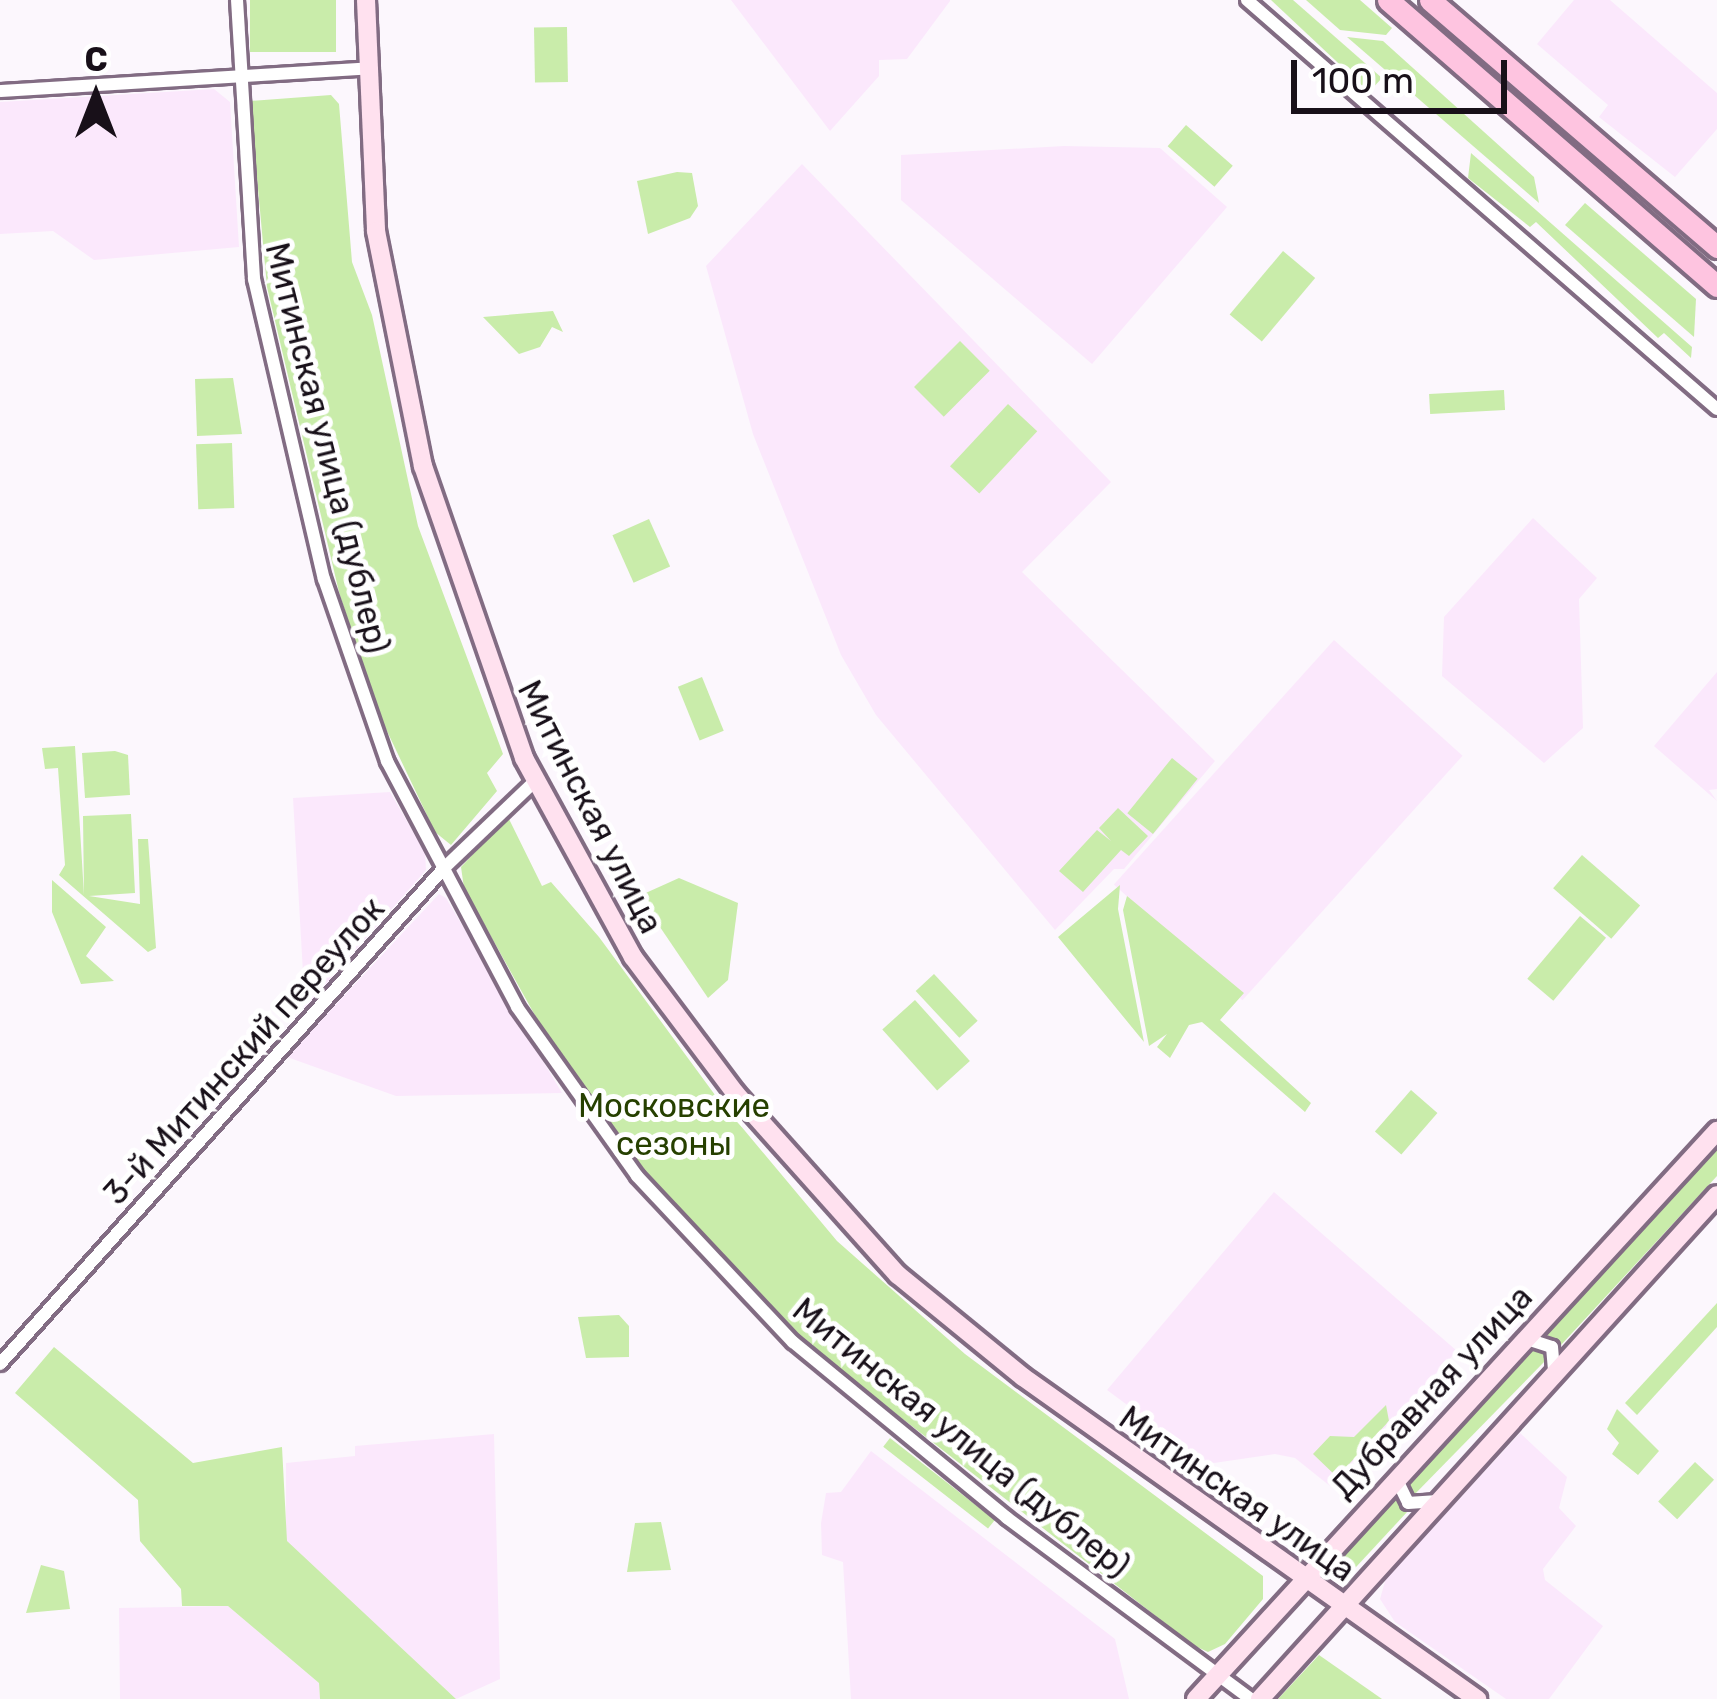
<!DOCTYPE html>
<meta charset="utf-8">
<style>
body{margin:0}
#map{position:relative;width:1717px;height:1699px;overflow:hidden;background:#fcf7fd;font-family:Rubik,sans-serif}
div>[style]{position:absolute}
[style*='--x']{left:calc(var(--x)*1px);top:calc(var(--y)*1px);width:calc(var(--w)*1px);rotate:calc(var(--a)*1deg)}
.built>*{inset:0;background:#fbe8fc;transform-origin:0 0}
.green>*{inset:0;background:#c9ecaa;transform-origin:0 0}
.roads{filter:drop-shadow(3px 0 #826c83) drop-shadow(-3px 0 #826c83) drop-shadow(0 3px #826c83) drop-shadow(0 -3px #826c83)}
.street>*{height:12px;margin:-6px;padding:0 6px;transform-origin:6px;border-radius:6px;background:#fff}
.secondary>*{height:18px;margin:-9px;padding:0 9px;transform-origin:9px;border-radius:9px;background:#ffe1ef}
.primary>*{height:21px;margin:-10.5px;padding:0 10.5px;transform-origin:10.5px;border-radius:10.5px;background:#fec4e0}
span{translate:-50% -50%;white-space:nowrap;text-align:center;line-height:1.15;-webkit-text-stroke:10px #fff;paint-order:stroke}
.street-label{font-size:33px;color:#181019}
.park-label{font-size:33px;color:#264000}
.north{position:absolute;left:36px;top:36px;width:120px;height:120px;-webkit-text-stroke:9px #fff;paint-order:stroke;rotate:0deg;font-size:33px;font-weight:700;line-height:48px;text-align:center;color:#181019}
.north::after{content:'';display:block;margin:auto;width:42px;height:54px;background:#181019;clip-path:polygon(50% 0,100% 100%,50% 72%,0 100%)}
.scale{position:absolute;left:1291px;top:60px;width:216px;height:54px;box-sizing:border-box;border:6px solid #181019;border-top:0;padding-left:15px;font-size:36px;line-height:42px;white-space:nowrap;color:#181019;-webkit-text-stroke:9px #fff;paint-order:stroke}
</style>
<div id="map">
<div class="built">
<div style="clip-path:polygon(731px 0,950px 0,950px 1px,907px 59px,879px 60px,879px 76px,830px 131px)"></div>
<div style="clip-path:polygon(1574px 0,1610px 0,1717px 93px,1717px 129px,1675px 177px,1599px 117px,1608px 105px,1537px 44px)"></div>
<div style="clip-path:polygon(214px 89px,230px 102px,239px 247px,94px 260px,53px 231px,0 234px,0 102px)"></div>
<div style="clip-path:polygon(1064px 146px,1160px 148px,1227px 207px,1092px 364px,901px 200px,901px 155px)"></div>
<div style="clip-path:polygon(802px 164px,1111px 482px,1022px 572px,1215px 761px,1124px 869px,1114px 869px,1055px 930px,876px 715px,841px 655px,753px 434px,706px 266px)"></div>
<div style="clip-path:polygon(1533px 518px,1597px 578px,1579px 599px,1583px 728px,1544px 763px,1442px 676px,1444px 617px)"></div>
<div style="left:1334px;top:640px;width:173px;height:329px;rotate:42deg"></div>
<div style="clip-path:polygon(1717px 672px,1717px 789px,1709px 790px,1717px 801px,1654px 746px)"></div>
<div style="clip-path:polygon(390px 792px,425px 852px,426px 870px,305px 1008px,293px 798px)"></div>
<div style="clip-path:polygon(439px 894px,446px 898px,562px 1093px,396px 1096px,287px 1057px)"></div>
<div style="clip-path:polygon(1274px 1192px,1457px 1351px,1330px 1486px,1295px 1458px,1275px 1454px,1207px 1464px,1107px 1390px)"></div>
<div style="clip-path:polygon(1520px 1433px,1567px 1477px,1559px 1508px,1576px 1526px,1543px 1569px,1545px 1580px,1603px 1626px,1549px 1699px,1506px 1699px,1395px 1622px,1380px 1599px,1386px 1578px)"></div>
<div style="clip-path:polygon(494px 1434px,500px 1679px,456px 1699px,286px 1541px,286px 1463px,355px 1456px,355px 1446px)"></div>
<div style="clip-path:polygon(871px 1451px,1115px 1639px,1129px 1699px,851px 1699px,843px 1562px,822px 1555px,821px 1523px,826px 1493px,841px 1492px)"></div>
<div style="clip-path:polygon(228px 1606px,319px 1683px,320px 1699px,120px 1699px,119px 1608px)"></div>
</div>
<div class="green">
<div style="left:250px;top:0;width:86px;height:52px"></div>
<div style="clip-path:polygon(1271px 0,1293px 0,1382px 78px,1369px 92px)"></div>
<div style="clip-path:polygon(1306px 0,1360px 0,1392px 28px,1386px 35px,1340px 30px)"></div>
<div style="left:567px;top:27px;width:55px;height:33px;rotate:89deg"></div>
<div style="clip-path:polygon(1347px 37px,1383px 41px,1534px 177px,1539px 203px)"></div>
<div style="clip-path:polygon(331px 95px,339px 104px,352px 262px,372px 315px,418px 526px,503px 754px,487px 773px,497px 791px,451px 845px,435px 832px,376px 708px,339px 592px,267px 287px,250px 101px)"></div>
<div style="left:1186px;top:125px;width:62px;height:28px;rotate:41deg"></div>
<div style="clip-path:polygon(1471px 153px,1692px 347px,1691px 358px,1664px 333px,1658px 338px,1536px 222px,1530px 227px,1468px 178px)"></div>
<div style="clip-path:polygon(677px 172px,692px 173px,698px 206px,690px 218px,648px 234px,637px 181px)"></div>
<div style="clip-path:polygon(1585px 203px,1696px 299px,1694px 337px,1565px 225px)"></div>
<div style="left:1283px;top:251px;width:42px;height:83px;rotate:40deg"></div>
<div style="clip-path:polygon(553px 311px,563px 332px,552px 327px,540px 347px,519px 354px,483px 317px)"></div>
<div style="left:960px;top:341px;width:42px;height:65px;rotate:45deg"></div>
<div style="clip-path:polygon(233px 378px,242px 434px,197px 436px,195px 379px)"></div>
<div style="left:1504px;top:390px;width:20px;height:75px;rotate:87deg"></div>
<div style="left:1008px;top:404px;width:40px;height:85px;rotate:43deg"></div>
<div style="left:232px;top:443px;width:65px;height:36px;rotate:88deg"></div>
<div style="left:649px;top:519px;width:52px;height:40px;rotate:66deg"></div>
<div style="left:702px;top:677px;width:58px;height:26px;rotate:68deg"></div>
<div style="clip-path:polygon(75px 746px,84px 895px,83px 816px,131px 814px,135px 893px,89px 896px,140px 904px,138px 839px,148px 839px,156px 948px,148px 952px,59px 875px,65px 865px,58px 768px,45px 769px,42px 748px)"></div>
<div style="clip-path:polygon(115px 751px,128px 755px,130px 795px,85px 798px,82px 753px)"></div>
<div style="left:1172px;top:758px;width:33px;height:71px;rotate:39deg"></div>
<div style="clip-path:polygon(1118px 808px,1148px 836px,1129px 856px,1121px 850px,1083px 892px,1059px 871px,1097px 830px,1111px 841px,1099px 828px)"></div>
<div style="clip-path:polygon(508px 817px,542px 886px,551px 882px,599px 937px,715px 1095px,837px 1241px,965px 1354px,1263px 1576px,1263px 1599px,1225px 1644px,1208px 1652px,1193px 1645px,800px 1339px,644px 1170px,546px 1035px,464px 888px,461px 867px)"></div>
<div style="left:1582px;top:855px;width:77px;height:44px;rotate:41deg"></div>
<div style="clip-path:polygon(679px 878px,738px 903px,728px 980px,708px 998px,639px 896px)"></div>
<div style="clip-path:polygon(52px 880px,106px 927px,86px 956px,114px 981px,81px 984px,52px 912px)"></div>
<div style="clip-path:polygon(1120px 885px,1118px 909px,1144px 1042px,1058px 937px)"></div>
<div style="clip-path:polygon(1127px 896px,1244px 993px,1220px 1020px,1311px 1103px,1305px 1112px,1202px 1022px,1189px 1025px,1170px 1058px,1157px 1047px,1167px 1034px,1149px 1046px,1123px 910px)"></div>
<div style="left:1580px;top:916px;width:34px;height:82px;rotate:40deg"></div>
<div style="left:934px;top:974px;width:64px;height:25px;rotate:47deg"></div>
<div style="left:915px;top:1000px;width:82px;height:44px;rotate:48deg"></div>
<div style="left:1411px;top:1090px;width:35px;height:55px;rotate:41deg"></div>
<div style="clip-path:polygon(1717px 1149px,1717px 1176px,1561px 1345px,1544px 1333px)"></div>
<div style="clip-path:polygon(1717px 1303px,1717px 1327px,1637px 1415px,1625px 1403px)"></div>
<div style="clip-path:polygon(619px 1315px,629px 1326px,629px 1357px,586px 1358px,578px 1317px)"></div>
<div style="clip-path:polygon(54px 1347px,193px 1463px,282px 1447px,287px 1541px,456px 1699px,320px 1699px,319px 1683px,228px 1606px,182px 1606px,181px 1589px,140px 1541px,138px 1500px,15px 1393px)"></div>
<div style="clip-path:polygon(1531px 1348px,1544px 1349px,1545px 1361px,1412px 1497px,1407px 1485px)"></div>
<div style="clip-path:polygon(1386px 1405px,1389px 1421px,1337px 1477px,1313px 1454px,1330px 1436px,1354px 1437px)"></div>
<div style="clip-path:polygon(1617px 1409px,1659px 1451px,1638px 1475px,1612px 1454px,1619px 1443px,1607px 1429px)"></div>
<div style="left:890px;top:1438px;width:133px;height:11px;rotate:38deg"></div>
<div style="left:1695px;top:1462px;width:26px;height:54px;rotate:43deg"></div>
<div style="clip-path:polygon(1394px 1498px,1408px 1511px,1344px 1580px,1334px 1579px,1331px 1568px)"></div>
<div style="clip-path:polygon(661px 1522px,671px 1570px,627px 1572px,635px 1523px)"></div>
<div style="clip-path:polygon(41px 1565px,64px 1571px,70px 1609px,26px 1613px)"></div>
<div style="clip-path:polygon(1319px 1655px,1382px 1699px,1278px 1699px)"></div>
</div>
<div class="roads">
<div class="street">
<div style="--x:237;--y:0;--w:280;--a:86.5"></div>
<div style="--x:254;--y:279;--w:308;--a:76.9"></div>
<div style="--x:324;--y:579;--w:193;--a:70.9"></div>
<div style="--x:387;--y:761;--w:278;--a:62.1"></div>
<div style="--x:517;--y:1007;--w:207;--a:54.6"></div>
<div style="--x:637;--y:1176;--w:228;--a:46.8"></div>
<div style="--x:793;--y:1342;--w:277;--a:39.4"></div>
<div style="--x:1007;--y:1518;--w:304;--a:36.6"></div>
<div style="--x:1247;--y:0;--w:623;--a:41.03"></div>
<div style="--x:0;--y:91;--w:365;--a:-3.5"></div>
<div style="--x:1527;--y:1339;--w:26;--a:18"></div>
<div style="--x:1552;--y:1347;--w:23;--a:85"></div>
<div style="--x:0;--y:1364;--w:664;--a:-48.17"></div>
<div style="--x:443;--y:869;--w:127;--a:-43.7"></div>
<div style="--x:1397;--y:1480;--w:25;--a:64"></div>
<div style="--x:1408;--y:1503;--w:30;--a:-4"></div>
</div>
<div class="secondary">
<div style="--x:366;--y:0;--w:231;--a:87.5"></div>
<div style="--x:376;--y:231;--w:240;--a:78.7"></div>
<div style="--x:423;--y:466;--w:309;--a:70.9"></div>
<div style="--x:524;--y:758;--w:227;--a:61.3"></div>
<div style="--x:633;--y:957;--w:170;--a:53.1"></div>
<div style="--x:735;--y:1093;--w:244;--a:48.2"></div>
<div style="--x:898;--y:1275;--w:161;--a:39.2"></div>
<div style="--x:1023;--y:1377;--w:557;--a:35.35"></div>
<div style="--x:1196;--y:1699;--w:771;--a:-47.47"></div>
<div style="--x:1260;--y:1699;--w:680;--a:-47.8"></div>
</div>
<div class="primary">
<div style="--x:1388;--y:0;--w:436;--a:41"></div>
<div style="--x:1430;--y:0;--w:379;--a:40.7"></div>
</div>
</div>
<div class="street-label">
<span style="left:327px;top:448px;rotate:76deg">Митинская улица (дублер)</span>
<span style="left:590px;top:807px;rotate:63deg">Митинская улица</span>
<span style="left:244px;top:1051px;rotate:-48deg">3-й Митинский переулок</span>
<span style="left:1432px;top:1392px;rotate:-47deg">Дубравная улица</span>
<span style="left:961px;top:1438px;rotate:39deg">Митинская улица (дублер)</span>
<span style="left:1237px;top:1494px;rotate:35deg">Митинская улица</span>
</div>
<div class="park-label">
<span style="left:674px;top:1125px">Московские<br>сезоны</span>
</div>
<div class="north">С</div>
<div class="scale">100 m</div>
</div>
